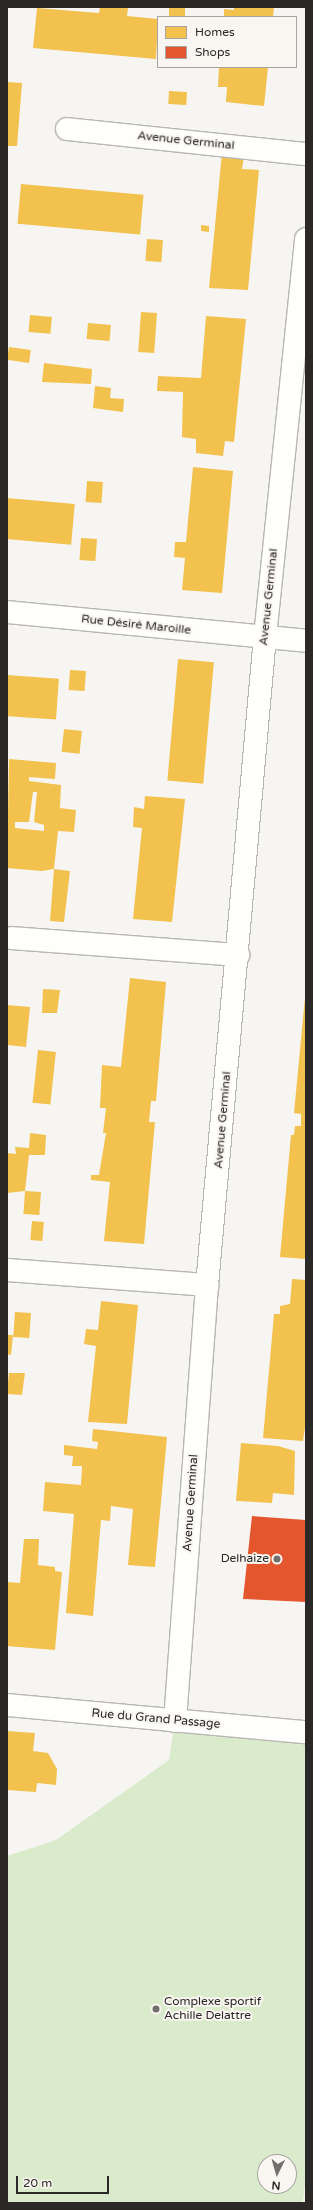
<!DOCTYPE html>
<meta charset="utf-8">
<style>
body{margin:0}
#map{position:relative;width:313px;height:2210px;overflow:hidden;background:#f7f5f2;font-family:"Varela Round",sans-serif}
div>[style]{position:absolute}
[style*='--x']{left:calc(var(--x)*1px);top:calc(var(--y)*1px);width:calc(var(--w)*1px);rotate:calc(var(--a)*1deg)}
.green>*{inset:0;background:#d9ebcb}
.homes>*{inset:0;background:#f2c14e;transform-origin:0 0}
.shops>*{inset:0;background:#e4572e}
.roads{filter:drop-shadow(1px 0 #b8b6b4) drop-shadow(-1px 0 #b8b6b4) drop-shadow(0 1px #b8b6b4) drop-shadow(0 -1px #b8b6b4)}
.minor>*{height:22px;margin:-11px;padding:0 11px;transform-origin:11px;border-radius:11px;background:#fefefd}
.dots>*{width:11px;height:11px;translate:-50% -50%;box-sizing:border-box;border:2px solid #f9f5f0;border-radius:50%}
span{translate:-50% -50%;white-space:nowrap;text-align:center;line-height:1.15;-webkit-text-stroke:4px #f9f5f0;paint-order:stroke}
.street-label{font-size:12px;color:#2a2927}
.poi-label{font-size:12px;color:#2a2927}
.right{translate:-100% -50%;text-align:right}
.left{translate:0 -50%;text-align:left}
.frame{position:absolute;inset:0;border:8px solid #2a2927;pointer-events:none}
.legend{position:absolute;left:157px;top:16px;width:140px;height:52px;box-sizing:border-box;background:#f9f5f0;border:1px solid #a6a3a0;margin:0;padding:5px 7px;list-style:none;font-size:12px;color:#2a2927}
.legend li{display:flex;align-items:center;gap:8px;height:20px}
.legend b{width:20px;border:1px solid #a6a3a0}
.north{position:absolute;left:257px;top:2154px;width:40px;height:40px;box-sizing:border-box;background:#f9f5f0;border:1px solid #a6a3a0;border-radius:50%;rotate:185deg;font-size:11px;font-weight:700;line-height:16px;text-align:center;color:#2a2927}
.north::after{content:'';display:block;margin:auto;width:14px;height:18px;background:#72706e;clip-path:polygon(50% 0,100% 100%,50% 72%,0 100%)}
.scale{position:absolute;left:16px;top:2176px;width:93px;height:18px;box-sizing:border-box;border:2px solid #2a2927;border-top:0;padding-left:5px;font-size:12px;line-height:14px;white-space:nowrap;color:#2a2927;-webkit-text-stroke:3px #f9f5f0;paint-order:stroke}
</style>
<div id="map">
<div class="green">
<div style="clip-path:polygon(evenodd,175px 1721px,306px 1732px,306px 2174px,303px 2203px,7px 2203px,7px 1856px,56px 1840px,169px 1760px,175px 1721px,265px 2162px,289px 2162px,289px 2186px,265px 2186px,265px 2162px)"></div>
</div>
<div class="homes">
<div style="clip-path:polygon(100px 7px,128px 8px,127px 16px,158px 19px,156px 59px,33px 48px,37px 8px,99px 13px)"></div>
<div style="left:169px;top:7px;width:16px;height:10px"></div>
<div style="clip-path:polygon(234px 7px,274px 7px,273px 17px,224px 17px,224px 9px,234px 10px)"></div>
<div style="clip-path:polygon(219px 67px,268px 67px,264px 106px,226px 102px,227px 87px,218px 87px)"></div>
<div style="clip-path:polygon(7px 82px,22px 83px,17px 146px,7px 146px)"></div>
<div style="left:169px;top:91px;width:18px;height:13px;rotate:3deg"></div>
<div style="clip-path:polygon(222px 153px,244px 156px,242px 169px,259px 170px,248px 290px,209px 288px)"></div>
<div style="left:21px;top:184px;width:123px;height:40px;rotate:5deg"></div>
<div style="clip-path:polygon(201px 225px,209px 226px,209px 232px,201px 231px)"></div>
<div style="left:147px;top:239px;width:16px;height:22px;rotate:4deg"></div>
<div style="left:141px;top:312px;width:16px;height:40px;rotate:4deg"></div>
<div style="left:30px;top:315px;width:22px;height:17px;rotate:5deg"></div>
<div style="clip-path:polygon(206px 316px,246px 319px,234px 442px,225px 441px,223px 456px,196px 453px,196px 439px,182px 437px,183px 392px,157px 391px,158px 376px,201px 378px)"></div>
<div style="left:88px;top:323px;width:23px;height:16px;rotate:5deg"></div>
<div style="left:9px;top:347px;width:22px;height:13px;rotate:8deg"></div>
<div style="clip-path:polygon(44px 363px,92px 369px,91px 384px,42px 382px)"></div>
<div style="clip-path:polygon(95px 386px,111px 388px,110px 398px,124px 399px,123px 412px,93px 408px)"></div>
<div style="clip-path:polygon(193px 467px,233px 471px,222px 593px,182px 590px,185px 558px,174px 557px,175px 542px,186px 542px)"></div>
<div style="left:87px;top:481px;width:16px;height:21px;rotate:4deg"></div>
<div style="left:7px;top:498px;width:68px;height:41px;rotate:5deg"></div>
<div style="left:81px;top:538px;width:16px;height:22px;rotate:4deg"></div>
<div style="left:178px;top:659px;width:36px;height:122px;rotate:5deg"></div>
<div style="left:70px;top:670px;width:16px;height:20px;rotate:4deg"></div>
<div style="left:7px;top:675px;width:52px;height:41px;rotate:4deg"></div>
<div style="left:64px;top:729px;width:18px;height:23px;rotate:6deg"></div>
<div style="clip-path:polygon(evenodd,9px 759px,56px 763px,55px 779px,29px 777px,29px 781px,61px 785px,60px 808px,76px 810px,74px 832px,58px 831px,54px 869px,70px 871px,64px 922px,50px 921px,54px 869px,42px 871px,7px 868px,9px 759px,33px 792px,37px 792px,34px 822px,44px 825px,44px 831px,15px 828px,15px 822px,29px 822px,33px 792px)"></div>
<div style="clip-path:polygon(145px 796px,185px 799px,172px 922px,133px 919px,142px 828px,133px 827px,134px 807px,144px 809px)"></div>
<div style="clip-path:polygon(130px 978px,166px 982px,156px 1101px,151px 1101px,149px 1122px,155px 1122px,144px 1244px,104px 1241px,110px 1182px,91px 1180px,91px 1175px,99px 1175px,106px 1133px,103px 1133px,106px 1108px,100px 1108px,102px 1065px,121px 1067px)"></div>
<div style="clip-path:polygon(43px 989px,60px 990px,57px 1013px,42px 1013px)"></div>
<div style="clip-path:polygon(305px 997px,306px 997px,306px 1259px,280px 1257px,291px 1135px,294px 1135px,295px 1126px,301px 1126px,301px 1114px,294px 1113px)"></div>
<div style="clip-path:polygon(7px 1005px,30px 1007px,26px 1047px,7px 1045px)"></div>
<div style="left:38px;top:1050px;width:18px;height:53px;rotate:6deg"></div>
<div style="clip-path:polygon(30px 1133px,46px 1135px,45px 1155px,29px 1155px,25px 1191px,7px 1193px,7px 1153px,16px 1154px,15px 1147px,29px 1148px)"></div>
<div style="left:25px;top:1191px;width:16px;height:23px;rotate:4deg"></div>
<div style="left:32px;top:1221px;width:12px;height:19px;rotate:5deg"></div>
<div style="clip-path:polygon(292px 1279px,306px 1280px,306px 1421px,303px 1441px,263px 1438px,274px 1314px,280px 1314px,280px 1306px,290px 1304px)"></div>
<div style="clip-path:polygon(101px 1301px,138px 1305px,127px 1424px,88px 1422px,96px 1346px,84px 1344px,86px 1329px,98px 1330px)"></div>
<div style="left:15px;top:1312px;width:16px;height:25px;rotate:4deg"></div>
<div style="clip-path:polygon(7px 1335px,13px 1335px,11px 1355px,7px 1354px)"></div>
<div style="clip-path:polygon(9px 1373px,25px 1373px,22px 1395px,7px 1394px)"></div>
<div style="clip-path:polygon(93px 1429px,167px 1437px,155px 1567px,128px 1565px,133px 1509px,111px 1506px,110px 1521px,101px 1520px,93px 1616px,66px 1613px,74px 1514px,43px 1511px,45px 1482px,81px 1485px,82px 1466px,72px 1466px,73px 1456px,64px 1455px,64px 1445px,97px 1449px,98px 1442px,92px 1441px)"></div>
<div style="clip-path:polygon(241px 1443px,278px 1446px,295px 1451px,294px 1495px,273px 1493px,272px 1503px,236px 1501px)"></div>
<div style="clip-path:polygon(24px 1539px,39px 1539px,38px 1565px,55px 1567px,55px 1571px,62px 1572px,55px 1650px,7px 1646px,7px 1582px,20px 1583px)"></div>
<div style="clip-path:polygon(7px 1731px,35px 1733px,33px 1751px,48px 1753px,57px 1769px,56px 1785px,37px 1783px,36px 1792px,7px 1790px)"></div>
</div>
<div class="shops">
<div style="clip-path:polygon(252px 1516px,306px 1520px,306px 1602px,243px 1599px)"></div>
</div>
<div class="roads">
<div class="minor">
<div style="--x:67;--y:129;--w:240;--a:6"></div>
<div style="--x:7;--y:612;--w:300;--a:5.5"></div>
<div style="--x:12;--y:938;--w:227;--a:4.3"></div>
<div style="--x:7;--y:1270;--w:201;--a:4.3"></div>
<div style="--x:7;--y:1705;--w:300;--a:5.2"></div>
<div style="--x:175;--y:1721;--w:437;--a:-85.8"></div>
<div style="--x:207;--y:1285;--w:651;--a:-84.89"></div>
<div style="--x:265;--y:637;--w:400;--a:-84.1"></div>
</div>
</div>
<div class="dots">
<div style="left:277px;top:1559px;background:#72706e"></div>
<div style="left:156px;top:2009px;background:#72706e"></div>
</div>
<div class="street-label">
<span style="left:186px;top:141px;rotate:6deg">Avenue Germinal</span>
<span style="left:269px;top:597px;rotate:-84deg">Avenue Germinal</span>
<span style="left:136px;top:625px;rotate:6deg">Rue Désiré Maroille</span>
<span style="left:223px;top:1120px;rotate:-85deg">Avenue Germinal</span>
<span style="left:191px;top:1503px;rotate:-86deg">Avenue Germinal</span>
<span style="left:156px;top:1719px;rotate:5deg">Rue du Grand Passage</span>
</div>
<div class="poi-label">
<span class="right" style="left:269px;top:1559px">Delhaize</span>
<span class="left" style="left:164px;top:2009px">Complexe sportif<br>Achille Delattre</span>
</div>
<div class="frame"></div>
<ul class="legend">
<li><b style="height:11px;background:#f2c14e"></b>Homes</li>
<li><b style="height:11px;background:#e4572e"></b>Shops</li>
</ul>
<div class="north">N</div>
<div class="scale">20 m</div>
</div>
